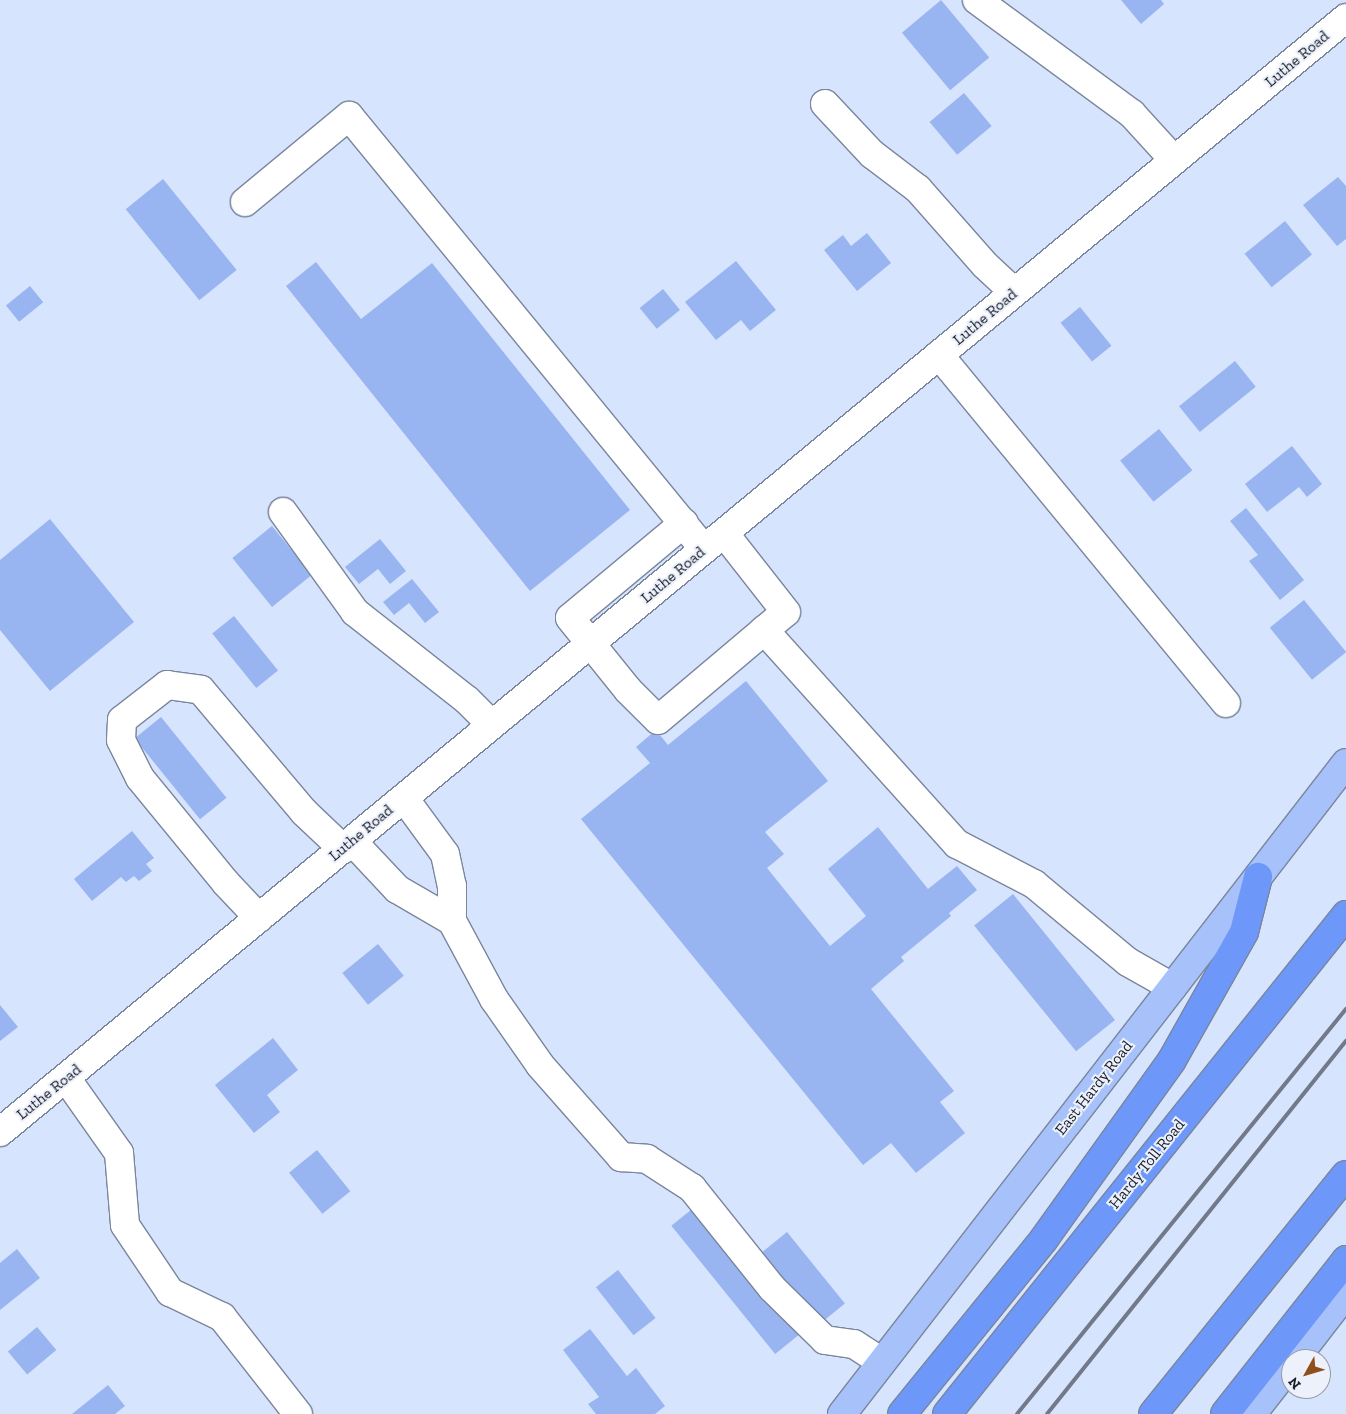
<!DOCTYPE html>
<style>
body{margin:0}
#map{position:relative;width:1346px;height:1414px;overflow:hidden;background:#d7e4fe;font-family:"Zilla Slab",serif}
div>[style]{position:absolute}
[style*='--x']{left:calc(var(--x)*1px);top:calc(var(--y)*1px);width:calc(var(--w)*1px);rotate:calc(var(--a)*1deg)}
.building>*{inset:0;background:#98b5f1;transform-origin:0 0}
.roads{filter:drop-shadow(1px 0 #7a869d) drop-shadow(-1px 0 #7a869d) drop-shadow(0 1px #7a869d) drop-shadow(0 -1px #7a869d)}
.minor>*{height:28px;margin:-14px;padding:0 14px;transform-origin:14px;border-radius:14px;background:#fff}
.major>*{height:28px;margin:-14px;padding:0 14px;transform-origin:14px;border-radius:14px;background:#a7c1fb}
.highway>*{height:28px;margin:-14px;padding:0 14px;transform-origin:14px;border-radius:14px;background:#6d98f9}
.rail>*{height:4px;margin:-2px;padding:0 2px;transform-origin:2px;border-radius:2px;background:#71798a}
span{translate:-50% -50%;white-space:nowrap;text-align:center;line-height:1.15;-webkit-text-stroke:4px #ecf1fc;paint-order:stroke}
.street-label{font-size:16px;color:#181d26}
.north{position:absolute;left:1281px;top:1349px;width:50px;height:50px;box-sizing:border-box;background:#ecf1fc;border:1px solid #979ca6;border-radius:50%;rotate:231deg;font-size:14px;font-weight:700;line-height:20px;text-align:center;color:#181d26}
.north::after{content:'';display:block;margin:auto;width:18px;height:22px;background:#8f4e1a;clip-path:polygon(50% 0,100% 100%,50% 72%,0 100%)}
</style>
<div id="map">
<div class="building">
<div style="left:941px;top:0;width:75px;height:51px;rotate:50deg"></div>
<div style="clip-path:polygon(1121px 0,1161px 0,1164px 4px,1141px 24px)"></div>
<div style="left:964px;top:93px;width:43px;height:45px;rotate:50deg"></div>
<div style="clip-path:polygon(1338px 177px,1346px 186px,1346px 239px,1337px 246px,1303px 205px)"></div>
<div style="left:163px;top:179px;width:117px;height:48px;rotate:51deg"></div>
<div style="left:1285px;top:221px;width:43px;height:52px;rotate:51deg"></div>
<div style="clip-path:polygon(867px 233px,891px 263px,857px 291px,824px 250px,843px 235px,851px 246px)"></div>
<div style="clip-path:polygon(736px 261px,776px 310px,750px 331px,741px 320px,716px 340px,685px 302px)"></div>
<div style="clip-path:polygon(316px 262px,361px 319px,432px 263px,630px 510px,530px 591px,286px 286px)"></div>
<div style="left:30px;top:286px;width:21px;height:31px;rotate:51deg"></div>
<div style="left:663px;top:289px;width:27px;height:30px;rotate:51deg"></div>
<div style="left:1080px;top:307px;width:50px;height:25px;rotate:51deg"></div>
<div style="left:1235px;top:361px;width:33px;height:72px;rotate:51deg"></div>
<div style="left:1159px;top:429px;width:53px;height:50px;rotate:51deg"></div>
<div style="clip-path:polygon(1292px 446px,1322px 484px,1307px 497px,1299px 487px,1267px 512px,1245px 484px)"></div>
<div style="clip-path:polygon(1246px 508px,1304px 580px,1280px 600px,1249px 561px,1258px 555px,1230px 521px)"></div>
<div style="clip-path:polygon(50px 519px,134px 622px,50px 691px,0 630px,0 560px)"></div>
<div style="left:272px;top:526px;width:63px;height:51px;rotate:51deg"></div>
<div style="clip-path:polygon(380px 539px,406px 571px,390px 584px,378px 569px,359px 584px,345px 567px)"></div>
<div style="clip-path:polygon(412px 579px,439px 612px,425px 623px,409px 603px,394px 615px,383px 602px)"></div>
<div style="left:1304px;top:600px;width:67px;height:44px;rotate:51deg"></div>
<div style="left:234px;top:616px;width:70px;height:28px;rotate:51deg"></div>
<div style="clip-path:polygon(746px 681px,828px 781px,765px 832px,784px 854px,767px 868px,830px 946px,866px 916px,828px 869px,878px 827px,928px 889px,957px 866px,977px 890px,949px 913px,951px 916px,901px 957px,904px 961px,871px 989px,954px 1091px,940px 1102px,965px 1133px,916px 1173px,891px 1143px,863px 1165px,581px 819px,650px 763px,636px 747px,656px 730px,668px 745px)"></div>
<div style="left:161px;top:717px;width:104px;height:34px;rotate:51deg"></div>
<div style="clip-path:polygon(132px 831px,154px 858px,146px 864px,152px 871px,139px 881px,134px 876px,126px 882px,121px 877px,92px 901px,74px 879px)"></div>
<div style="left:1013px;top:894px;width:162px;height:50px;rotate:51deg"></div>
<div style="left:378px;top:944px;width:41px;height:46px;rotate:51deg"></div>
<div style="clip-path:polygon(0 1005px,18px 1027px,0 1041px)"></div>
<div style="clip-path:polygon(273px 1038px,298px 1070px,267px 1095px,280px 1112px,254px 1133px,215px 1085px)"></div>
<div style="left:317px;top:1150px;width:53px;height:36px;rotate:51deg"></div>
<div style="left:697px;top:1205px;width:165px;height:33px;rotate:51deg"></div>
<div style="left:787px;top:1232px;width:92px;height:36px;rotate:51deg"></div>
<div style="clip-path:polygon(17px 1249px,40px 1278px,0 1310px,0 1263px)"></div>
<div style="left:618px;top:1270px;width:61px;height:28px;rotate:52deg"></div>
<div style="left:37px;top:1327px;width:30px;height:38px;rotate:50deg"></div>
<div style="clip-path:polygon(590px 1329px,627px 1376px,636px 1368px,665px 1406px,655px 1414px,596px 1414px,588px 1404px,599px 1397px,563px 1350px)"></div>
<div style="clip-path:polygon(108px 1385px,125px 1406px,115px 1414px,72px 1414px)"></div>
</div>
<div class="roads">
<div class="minor">
<div style="--x:977;--y:0;--w:192;--a:36.3"></div>
<div style="--x:1132;--y:114;--w:62;--a:47.6"></div>
<div style="--x:825;--y:104;--w:69;--a:46.8"></div>
<div style="--x:872;--y:154;--w:58;--a:37.3"></div>
<div style="--x:918;--y:189;--w:101;--a:48.6"></div>
<div style="--x:985;--y:265;--w:40;--a:43"></div>
<div style="--x:245;--y:202;--w:135;--a:-39.6"></div>
<div style="--x:349;--y:116;--w:560;--a:50.65"></div>
<div style="--x:939;--y:355;--w:451;--a:50.5"></div>
<div style="--x:283;--y:512;--w:123;--a:54.2"></div>
<div style="--x:355;--y:612;--w:142;--a:38.2"></div>
<div style="--x:467;--y:700;--w:35;--a:45"></div>
<div style="--x:684;--y:523;--w:148;--a:140.2"></div>
<div style="--x:570;--y:618;--w:92;--a:51.1"></div>
<div style="--x:628;--y:690;--w:42;--a:45"></div>
<div style="--x:658;--y:720;--w:167;--a:-40.2"></div>
<div style="--x:786;--y:612;--w:100;--a:-128.1"></div>
<div style="--x:764;--y:630;--w:288;--a:48"></div>
<div style="--x:957;--y:844;--w:87;--a:27.5"></div>
<div style="--x:1034;--y:884;--w:122;--a:39.7"></div>
<div style="--x:1128;--y:962;--w:51;--a:29.6"></div>
<div style="--x:404;--y:798;--w:69;--a:53.8"></div>
<div style="--x:445;--y:854;--w:33;--a:78"></div>
<div style="--x:452;--y:886;--w:35;--a:90"></div>
<div style="--x:452;--y:921;--w:89;--a:61.7"></div>
<div style="--x:494;--y:999;--w:80;--a:55.1"></div>
<div style="--x:540;--y:1065;--w:123;--a:48.6"></div>
<div style="--x:621;--y:1157;--w:26;--a:4"></div>
<div style="--x:647;--y:1159;--w:54;--a:32.8"></div>
<div style="--x:692;--y:1188;--w:128;--a:51.3"></div>
<div style="--x:772;--y:1288;--w:74;--a:44.5"></div>
<div style="--x:825;--y:1340;--w:29;--a:8"></div>
<div style="--x:854;--y:1344;--w:33;--a:33"></div>
<div style="--x:352;--y:841;--w:66;--a:46.8"></div>
<div style="--x:397;--y:889;--w:64;--a:30.2"></div>
<div style="--x:259;--y:918;--w:48;--a:-133.3"></div>
<div style="--x:226;--y:883;--w:136;--a:-129.3"></div>
<div style="--x:140;--y:778;--w:42;--a:-116.6"></div>
<div style="--x:121;--y:740;--w:20;--a:-87"></div>
<div style="--x:122;--y:720;--w:57;--a:-37.9"></div>
<div style="--x:167;--y:685;--w:34;--a:8"></div>
<div style="--x:201;--y:690;--w:160;--a:49.8"></div>
<div style="--x:304;--y:812;--w:54;--a:43.5"></div>
<div style="--x:66;--y:1078;--w:92;--a:54.8"></div>
<div style="--x:119;--y:1153;--w:72;--a:85.2"></div>
<div style="--x:125;--y:1225;--w:81;--a:56.1"></div>
<div style="--x:170;--y:1292;--w:58;--a:25.7"></div>
<div style="--x:222;--y:1317;--w:123;--a:51.9"></div>
<div style="--x:0;--y:1132;--w:1747;--a:-39.61"></div>
</div>
<div class="major">
<div style="--x:1295;--y:1359;--w:83;--a:-52.3"></div>
<div style="--x:842;--y:1414;--w:823;--a:-52.25"></div>
<div style="--x:1252;--y:1414;--w:63;--a:-52"></div>
</div>
<div class="highway">
<div style="--x:902;--y:1414;--w:225;--a:-50.9"></div>
<div style="--x:1044;--y:1239;--w:220;--a:-54.4"></div>
<div style="--x:1172;--y:1060;--w:147;--a:-60.6"></div>
<div style="--x:1244;--y:932;--w:57;--a:-75.7"></div>
<div style="--x:947;--y:1414;--w:639;--a:-51.35"></div>
<div style="--x:1153;--y:1414;--w:307;--a:-51.1"></div>
<div style="--x:1225;--y:1414;--w:196;--a:-51.8"></div>
</div>
</div>
<div class="rail">
<div style="--x:1017;--y:1414;--w:522;--a:-50.91"></div>
<div style="--x:1047;--y:1414;--w:478;--a:-51.3"></div>
</div>
<div class="street-label">
<span style="left:1297px;top:59px;rotate:-40deg">Luthe Road</span>
<span style="left:985px;top:317px;rotate:-40deg">Luthe Road</span>
<span style="left:673px;top:575px;rotate:-40deg">Luthe Road</span>
<span style="left:361px;top:833px;rotate:-40deg">Luthe Road</span>
<span style="left:1094px;top:1088px;rotate:-52deg">East Hardy Road</span>
<span style="left:49px;top:1092px;rotate:-39deg">Luthe Road</span>
<span style="left:1147px;top:1164px;rotate:-51deg">Hardy Toll Road</span>
</div>
<div class="north">N</div>
</div>
